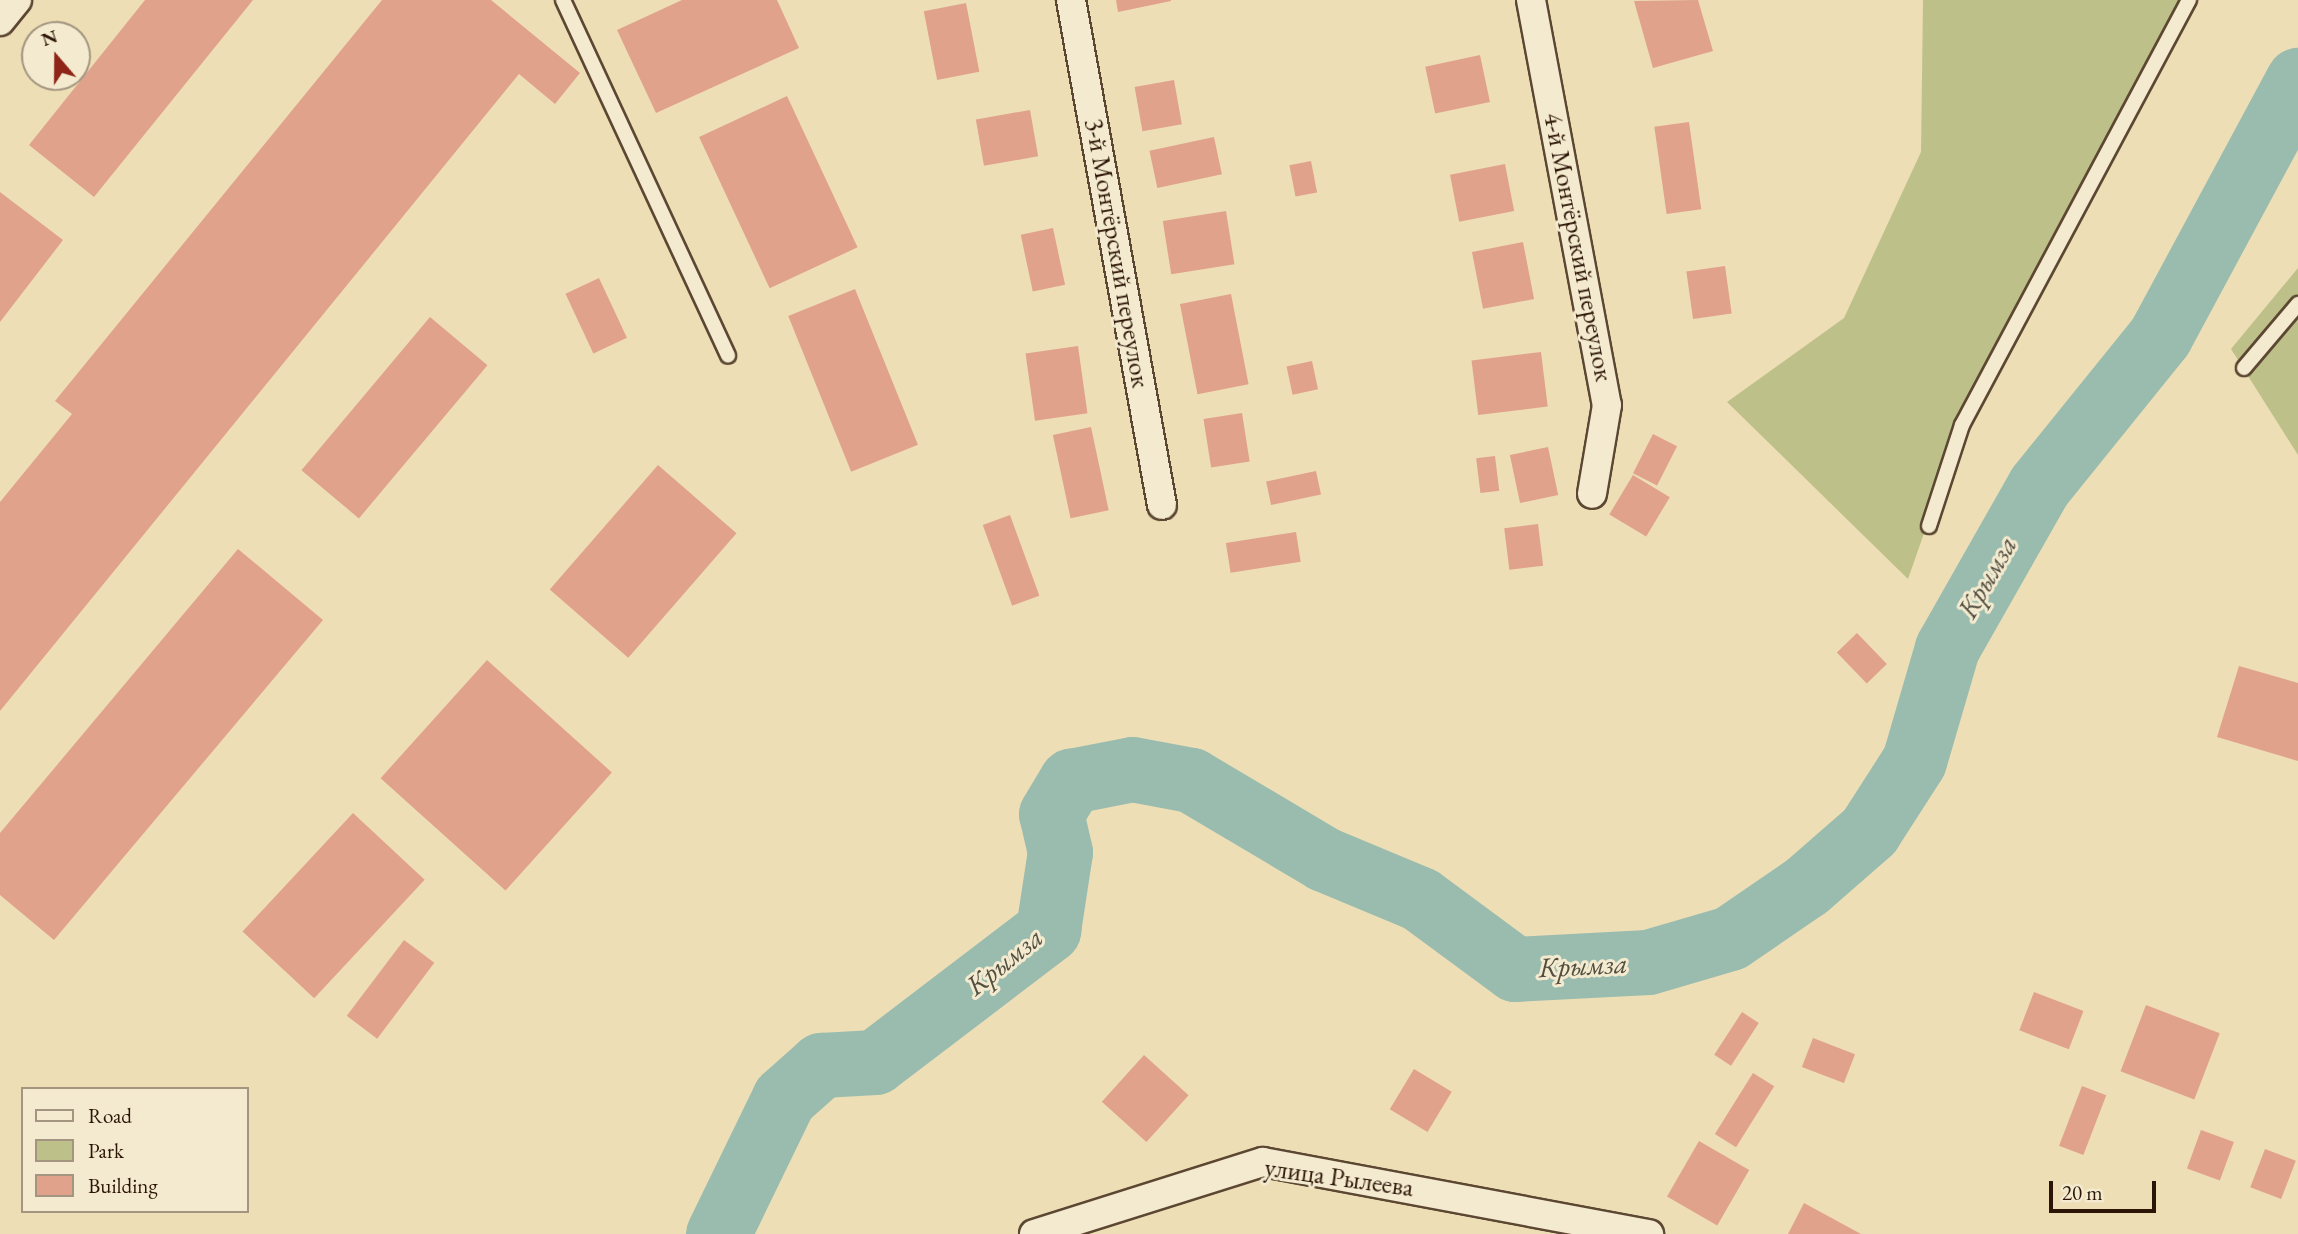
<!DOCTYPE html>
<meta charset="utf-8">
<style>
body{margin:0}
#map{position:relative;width:2298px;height:1234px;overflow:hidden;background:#eddeb5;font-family:"EB Garamond",serif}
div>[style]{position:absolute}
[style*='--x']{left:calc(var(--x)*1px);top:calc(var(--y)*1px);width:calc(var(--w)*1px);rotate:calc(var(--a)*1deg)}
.green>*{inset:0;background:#bec089}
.river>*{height:65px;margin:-32.5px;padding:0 32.5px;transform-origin:32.5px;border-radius:32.5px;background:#99bcaf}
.building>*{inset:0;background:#e1a28c;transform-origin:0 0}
.roads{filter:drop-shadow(2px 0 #5c4732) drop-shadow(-2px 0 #5c4732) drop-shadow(0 2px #5c4732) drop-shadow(0 -2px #5c4732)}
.service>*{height:14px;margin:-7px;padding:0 7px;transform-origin:7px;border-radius:7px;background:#f3eacf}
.minor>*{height:28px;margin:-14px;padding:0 14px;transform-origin:14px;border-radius:14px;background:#f3eacf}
span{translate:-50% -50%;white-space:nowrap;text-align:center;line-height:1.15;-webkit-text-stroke:6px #f3eacf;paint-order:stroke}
.street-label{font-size:26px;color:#2c1506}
.water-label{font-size:28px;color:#524f41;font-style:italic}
.legend{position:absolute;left:21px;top:1087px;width:228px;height:126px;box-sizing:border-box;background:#f3eacf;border:2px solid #a3957f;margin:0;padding:9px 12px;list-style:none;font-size:21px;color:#2c1506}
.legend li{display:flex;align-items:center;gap:14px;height:35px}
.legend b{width:35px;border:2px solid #a3957f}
.north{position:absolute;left:21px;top:21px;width:70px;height:70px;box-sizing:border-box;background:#f3eacf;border:2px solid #a3957f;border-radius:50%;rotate:340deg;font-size:19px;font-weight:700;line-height:28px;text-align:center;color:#2c1506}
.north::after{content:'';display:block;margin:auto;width:24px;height:32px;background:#8f2418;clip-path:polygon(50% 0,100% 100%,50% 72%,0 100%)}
.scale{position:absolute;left:2049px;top:1181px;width:107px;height:32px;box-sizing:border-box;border:4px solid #2c1506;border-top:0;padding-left:9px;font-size:21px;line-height:24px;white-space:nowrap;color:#2c1506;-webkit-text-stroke:5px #f3eacf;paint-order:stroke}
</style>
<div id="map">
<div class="green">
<div style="clip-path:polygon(1923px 0,2189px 0,1962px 425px,1908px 579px,1727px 402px,1844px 318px,1921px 152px)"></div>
<div style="clip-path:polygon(2298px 268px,2298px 455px,2231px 349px)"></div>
</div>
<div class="river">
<div style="--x:718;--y:1234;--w:151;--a:-64.1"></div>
<div style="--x:784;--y:1098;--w:50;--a:-41.7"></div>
<div style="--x:821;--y:1065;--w:54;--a:-3.2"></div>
<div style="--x:875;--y:1062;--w:218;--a:-37.3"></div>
<div style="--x:1048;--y:930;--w:79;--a:-81.3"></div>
<div style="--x:1060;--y:852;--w:39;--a:-103"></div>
<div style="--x:1051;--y:814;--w:39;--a:-59"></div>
<div style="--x:1071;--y:781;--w:62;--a:-11.1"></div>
<div style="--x:1132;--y:769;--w:60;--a:10.6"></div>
<div style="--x:1191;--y:780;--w:155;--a:30.7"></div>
<div style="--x:1324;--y:859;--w:104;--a:22.6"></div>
<div style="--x:1420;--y:899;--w:118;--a:36.4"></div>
<div style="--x:1515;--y:969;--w:133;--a:-3"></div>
<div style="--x:1648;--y:962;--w:85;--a:-16.3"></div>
<div style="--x:1730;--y:938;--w:92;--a:-34.4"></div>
<div style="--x:1806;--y:886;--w:84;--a:-41.1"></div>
<div style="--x:1869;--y:831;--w:83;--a:-57.3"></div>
<div style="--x:1914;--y:761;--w:118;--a:-73.7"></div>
<div style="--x:1947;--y:648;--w:186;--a:-60.4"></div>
<div style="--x:2039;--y:486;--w:193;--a:-51.1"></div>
<div style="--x:2160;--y:336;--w:291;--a:-61.7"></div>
</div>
<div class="building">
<div style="clip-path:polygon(145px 0,253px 0,94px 197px,29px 145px)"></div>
<div style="clip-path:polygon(382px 0,491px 0,580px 73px,555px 104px,519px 74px,0 711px,0 502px,72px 414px,55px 401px)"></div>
<div style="clip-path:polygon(682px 0,777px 0,799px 48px,656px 113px,617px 30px)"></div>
<div style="clip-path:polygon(1116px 0,1171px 0,1171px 1px,1118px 12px)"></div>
<div style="clip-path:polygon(1698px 0,1713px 51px,1653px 68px,1634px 1px)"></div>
<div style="left:966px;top:3px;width:70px;height:43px;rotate:79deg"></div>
<div style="left:1480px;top:55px;width:48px;height:56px;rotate:78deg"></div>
<div style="left:1174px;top:80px;width:45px;height:40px;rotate:80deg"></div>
<div style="left:787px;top:96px;width:167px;height:97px;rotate:65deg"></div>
<div style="left:1030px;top:110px;width:47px;height:55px;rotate:80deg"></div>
<div style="left:1689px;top:122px;width:88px;height:35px;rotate:82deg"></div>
<div style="left:1214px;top:137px;width:38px;height:66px;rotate:78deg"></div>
<div style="left:1311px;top:161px;width:32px;height:22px;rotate:79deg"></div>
<div style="left:1505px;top:164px;width:48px;height:56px;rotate:79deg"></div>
<div style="clip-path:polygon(0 192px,63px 240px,0 322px)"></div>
<div style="left:1226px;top:211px;width:54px;height:64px;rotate:81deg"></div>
<div style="left:1053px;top:228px;width:58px;height:33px;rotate:78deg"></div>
<div style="left:1523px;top:242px;width:58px;height:52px;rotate:79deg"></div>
<div style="left:1725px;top:266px;width:48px;height:39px;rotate:82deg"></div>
<div style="left:599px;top:278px;width:66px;height:37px;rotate:65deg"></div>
<div style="left:855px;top:289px;width:168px;height:72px;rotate:68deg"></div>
<div style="left:1231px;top:294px;width:92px;height:52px;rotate:79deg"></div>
<div style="left:430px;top:317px;width:75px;height:200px;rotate:40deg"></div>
<div style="left:1078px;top:346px;width:68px;height:53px;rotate:82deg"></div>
<div style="left:1541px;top:352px;width:55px;height:70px;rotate:83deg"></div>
<div style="left:1312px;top:361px;width:29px;height:26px;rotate:78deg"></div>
<div style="left:1242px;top:413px;width:49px;height:39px;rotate:81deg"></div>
<div style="left:1091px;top:427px;width:85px;height:39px;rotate:78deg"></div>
<div style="left:1653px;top:434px;width:27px;height:44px;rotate:27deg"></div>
<div style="left:1548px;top:447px;width:49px;height:39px;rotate:78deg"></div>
<div style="left:1495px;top:456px;width:35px;height:19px;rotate:83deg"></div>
<div style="left:658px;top:465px;width:104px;height:165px;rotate:41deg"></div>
<div style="left:1316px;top:471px;width:24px;height:51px;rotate:78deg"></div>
<div style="left:1633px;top:475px;width:43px;height:46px;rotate:31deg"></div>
<div style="left:1010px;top:515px;width:86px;height:29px;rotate:70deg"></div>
<div style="left:1538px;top:524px;width:42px;height:34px;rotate:83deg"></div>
<div style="left:1296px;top:532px;width:30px;height:71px;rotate:81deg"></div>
<div style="clip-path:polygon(238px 549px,323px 620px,54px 940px,0 895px,0 833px)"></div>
<div style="left:1857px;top:633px;width:43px;height:28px;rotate:46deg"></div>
<div style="left:487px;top:660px;width:168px;height:159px;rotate:42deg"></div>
<div style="clip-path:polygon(2239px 666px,2298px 683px,2298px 761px,2217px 737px)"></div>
<div style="left:353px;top:813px;width:98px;height:162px;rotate:43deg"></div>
<div style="left:404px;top:940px;width:38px;height:95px;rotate:37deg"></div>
<div style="left:2034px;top:992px;width:53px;height:41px;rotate:21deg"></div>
<div style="left:2146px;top:1005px;width:79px;height:71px;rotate:21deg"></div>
<div style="left:1742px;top:1012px;width:20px;height:51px;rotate:33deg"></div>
<div style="left:1813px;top:1038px;width:45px;height:31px;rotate:21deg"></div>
<div style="left:1144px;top:1055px;width:60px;height:63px;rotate:42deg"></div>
<div style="left:1414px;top:1069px;width:44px;height:47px;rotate:31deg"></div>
<div style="left:1753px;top:1073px;width:25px;height:72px;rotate:32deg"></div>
<div style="left:2082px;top:1086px;width:26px;height:64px;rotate:21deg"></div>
<div style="left:2201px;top:1130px;width:35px;height:41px;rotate:20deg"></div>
<div style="left:1699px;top:1141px;width:58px;height:64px;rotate:30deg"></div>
<div style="left:2265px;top:1149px;width:33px;height:41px;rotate:21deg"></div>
<div style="clip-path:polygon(1804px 1203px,1861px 1234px,1788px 1234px)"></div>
</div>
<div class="roads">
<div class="service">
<div style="--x:563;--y:0;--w:392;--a:65.1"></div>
<div style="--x:2244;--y:368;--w:84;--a:-49.8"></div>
<div style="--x:1929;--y:526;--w:106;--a:-71.9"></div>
<div style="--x:1962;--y:425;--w:482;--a:-61.9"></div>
</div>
<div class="minor">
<div style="--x:1071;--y:0;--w:513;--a:79.79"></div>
<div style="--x:1531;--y:0;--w:412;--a:79.4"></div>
<div style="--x:1607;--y:405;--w:90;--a:99.6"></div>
<div style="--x:0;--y:21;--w:27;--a:-51"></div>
<div style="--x:1034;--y:1234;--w:240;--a:-17.5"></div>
<div style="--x:1263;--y:1162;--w:393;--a:10.6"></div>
</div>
</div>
<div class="street-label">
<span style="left:1578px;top:247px;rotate:79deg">4-й Монтёрский переулок</span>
<span style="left:1117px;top:253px;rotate:80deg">3-й Монтёрский переулок</span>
<span style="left:1339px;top:1178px;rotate:8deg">улица Рылеева</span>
</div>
<div class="water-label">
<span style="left:1987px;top:577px;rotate:-60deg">Крымза</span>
<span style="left:1004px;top:961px;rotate:-39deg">Крымза</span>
<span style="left:1583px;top:965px;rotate:-3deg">Крымза</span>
</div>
<ul class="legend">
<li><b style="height:9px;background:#f3eacf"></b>Road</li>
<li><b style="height:19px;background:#bec089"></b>Park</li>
<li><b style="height:19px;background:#e1a28c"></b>Building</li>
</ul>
<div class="north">N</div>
<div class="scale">20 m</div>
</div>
